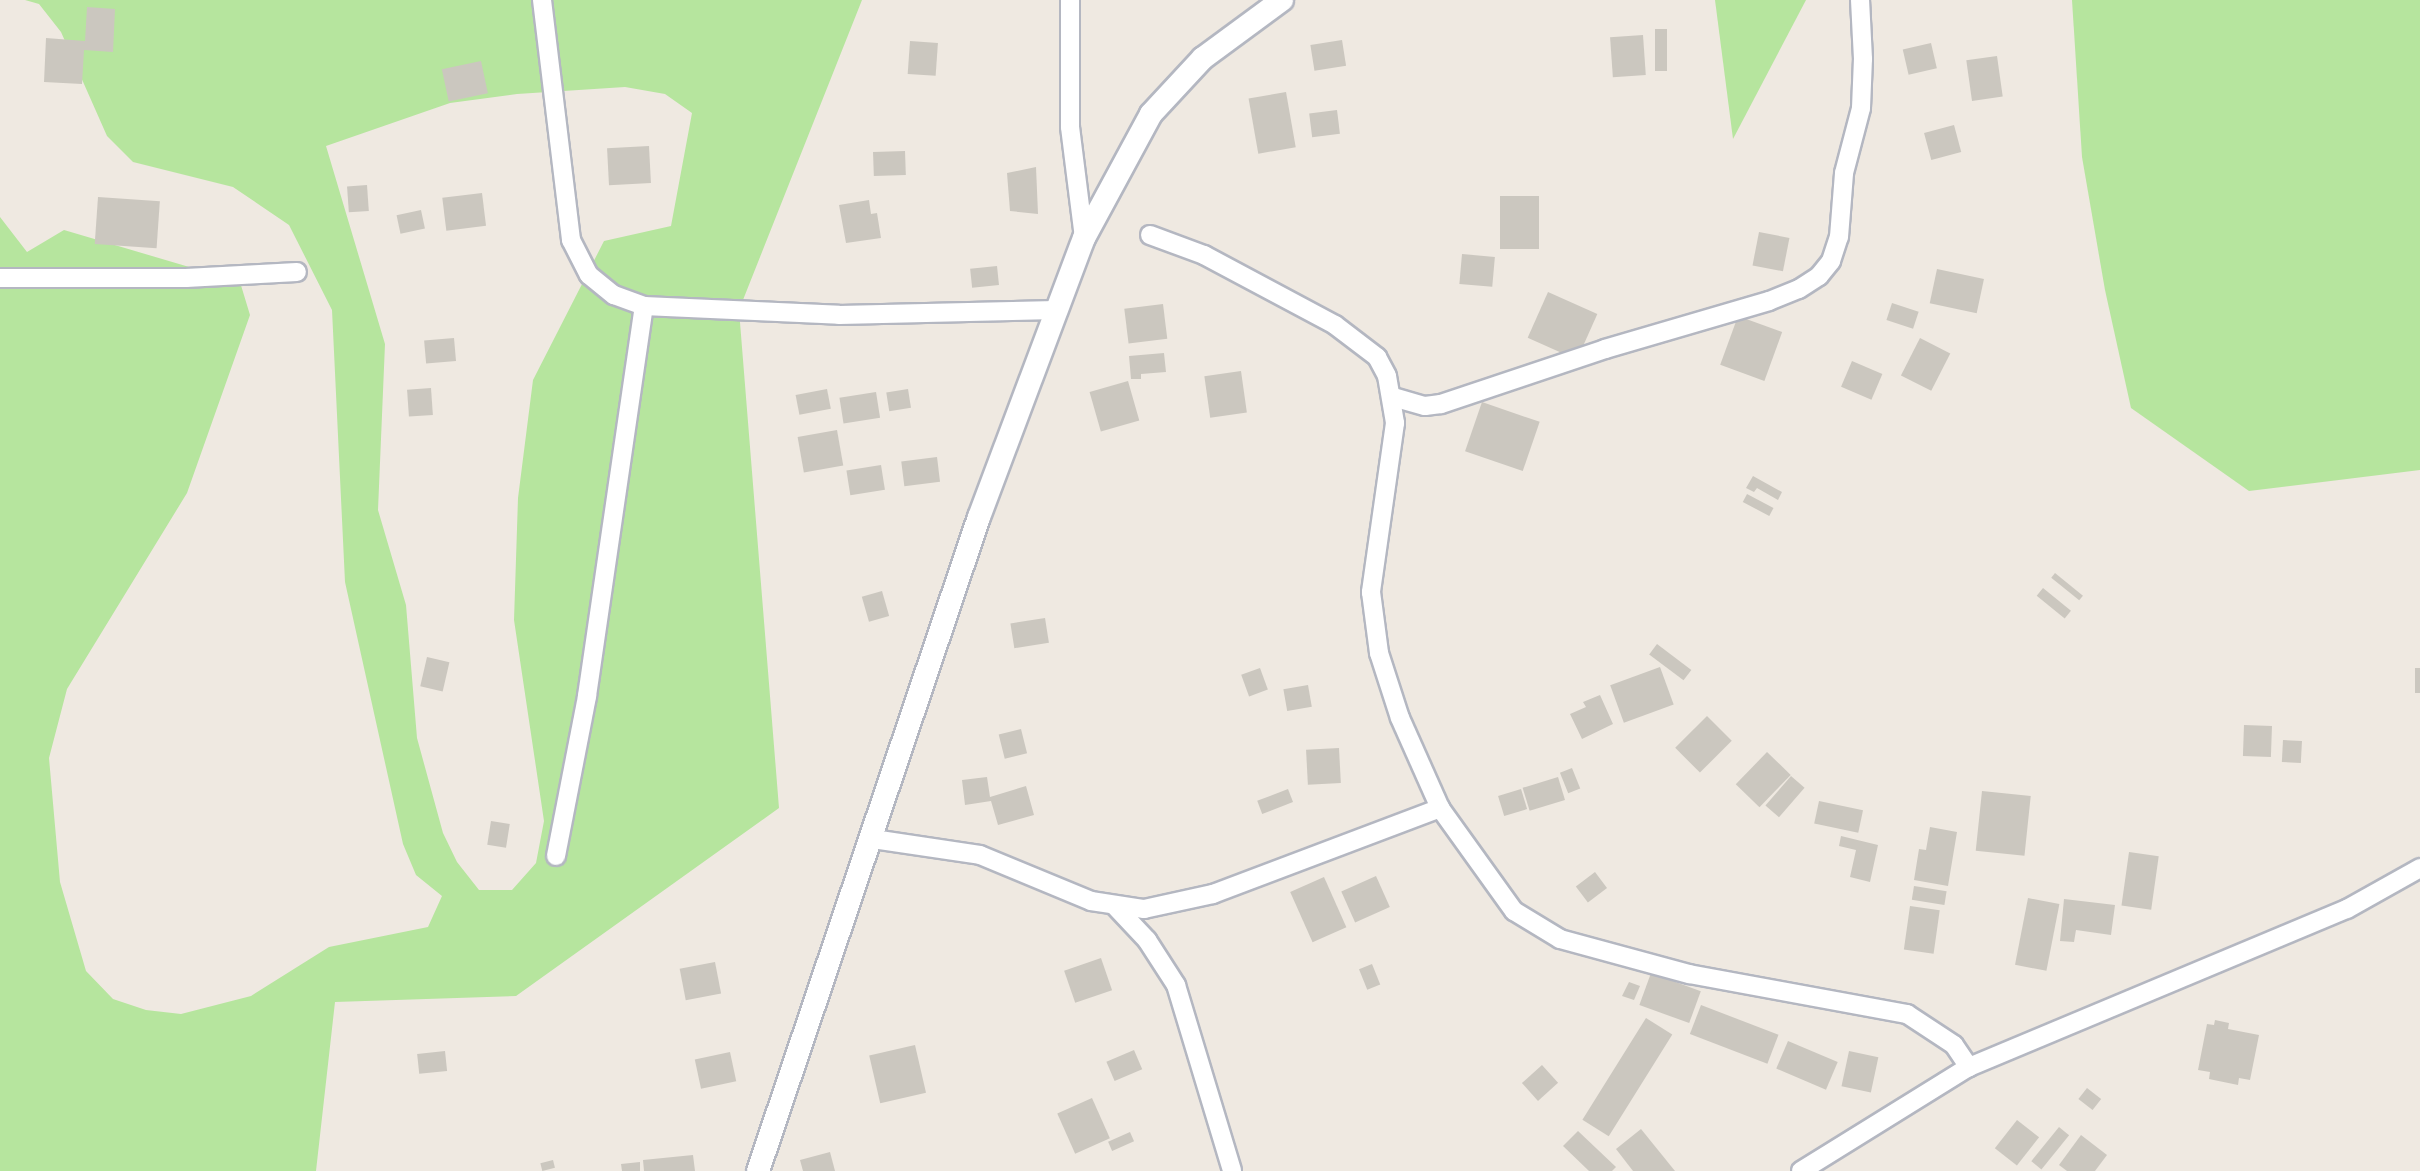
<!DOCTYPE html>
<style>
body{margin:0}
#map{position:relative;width:2420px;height:1171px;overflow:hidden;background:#efe9e1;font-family:"Work Sans",sans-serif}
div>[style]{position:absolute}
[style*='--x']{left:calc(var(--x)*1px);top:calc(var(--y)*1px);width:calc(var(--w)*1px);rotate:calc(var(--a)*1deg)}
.green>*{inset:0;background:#b6e59e}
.building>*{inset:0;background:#cbc7bf;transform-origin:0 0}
.roads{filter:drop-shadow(2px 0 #b4b7c1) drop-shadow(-2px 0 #b4b7c1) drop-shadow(0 2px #b4b7c1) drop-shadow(0 -2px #b4b7c1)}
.minor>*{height:18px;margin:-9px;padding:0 9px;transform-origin:9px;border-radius:9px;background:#fff}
.tertiary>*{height:22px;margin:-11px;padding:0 11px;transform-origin:11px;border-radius:11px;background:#fff}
span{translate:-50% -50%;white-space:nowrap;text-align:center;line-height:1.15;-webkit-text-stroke:5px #fff;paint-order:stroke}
</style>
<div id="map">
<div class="green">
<div style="clip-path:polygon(evenodd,25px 0,862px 0,739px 310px,779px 808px,516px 996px,335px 1002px,316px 1171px,0 1171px,0 217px,27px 252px,64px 230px,240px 282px,250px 315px,187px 493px,67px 689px,49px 758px,60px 882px,86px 971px,113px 999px,146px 1010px,181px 1014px,251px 996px,329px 947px,428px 927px,442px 896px,416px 875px,403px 844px,345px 582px,332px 310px,289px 225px,233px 187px,133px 162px,107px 136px,61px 32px,39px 4px,25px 0,625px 87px,665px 94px,692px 113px,671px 226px,604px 241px,533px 380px,518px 498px,514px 620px,544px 821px,536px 863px,512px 890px,479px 890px,457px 862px,443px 833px,417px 738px,406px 605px,378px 510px,385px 344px,326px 146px,450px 103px,517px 94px,625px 87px)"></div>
<div style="clip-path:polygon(1715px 0,1806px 0,1733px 139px)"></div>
<div style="clip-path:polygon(2072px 0,2420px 0,2420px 470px,2249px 491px,2131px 408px,2105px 290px,2082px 157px)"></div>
</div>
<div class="building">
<div style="clip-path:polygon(87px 7px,115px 9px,113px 52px,84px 50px,82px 84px,44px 82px,46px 38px,85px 41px)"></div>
<div style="left:1655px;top:29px;width:12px;height:42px"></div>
<div style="left:1643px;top:35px;width:40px;height:33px;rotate:86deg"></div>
<div style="left:1342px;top:40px;width:26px;height:32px;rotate:81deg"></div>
<div style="left:910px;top:41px;width:28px;height:33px;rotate:4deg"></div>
<div style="left:1931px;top:43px;width:26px;height:29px;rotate:77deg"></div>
<div style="left:1997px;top:56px;width:41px;height:31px;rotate:82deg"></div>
<div style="left:481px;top:61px;width:33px;height:40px;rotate:78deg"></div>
<div style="left:1286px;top:92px;width:56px;height:38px;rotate:80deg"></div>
<div style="left:1337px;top:110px;width:24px;height:28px;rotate:83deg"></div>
<div style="left:1954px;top:125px;width:28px;height:31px;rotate:75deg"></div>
<div style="left:649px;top:146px;width:37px;height:42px;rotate:87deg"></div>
<div style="left:905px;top:151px;width:24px;height:32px;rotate:88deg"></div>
<div style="clip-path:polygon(1036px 167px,1038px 214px,1010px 211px,1007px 173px)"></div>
<div style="left:367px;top:185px;width:26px;height:20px;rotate:86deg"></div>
<div style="left:482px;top:193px;width:33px;height:40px;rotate:83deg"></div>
<div style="left:1500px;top:196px;width:39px;height:53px"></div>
<div style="left:98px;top:197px;width:62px;height:47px;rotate:4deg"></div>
<div style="clip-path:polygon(869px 200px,871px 214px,877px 213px,881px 238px,846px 243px,839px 205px)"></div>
<div style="left:421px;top:210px;width:19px;height:25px;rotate:78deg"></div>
<div style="left:1759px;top:232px;width:31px;height:34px;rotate:11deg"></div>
<div style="left:1462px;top:254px;width:33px;height:30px;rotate:5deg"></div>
<div style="left:997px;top:266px;width:19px;height:27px;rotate:84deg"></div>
<div style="left:1937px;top:269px;width:48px;height:35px;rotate:12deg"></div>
<div style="left:1548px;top:292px;width:54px;height:50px;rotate:24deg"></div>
<div style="left:1892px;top:303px;width:28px;height:18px;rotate:18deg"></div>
<div style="left:1163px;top:304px;width:35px;height:39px;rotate:83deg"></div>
<div style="left:1738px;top:316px;width:47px;height:52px;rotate:20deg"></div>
<div style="left:454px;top:338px;width:23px;height:30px;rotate:85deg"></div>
<div style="left:1920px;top:338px;width:34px;height:42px;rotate:27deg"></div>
<div style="clip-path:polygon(1164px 353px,1166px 372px,1141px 374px,1141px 379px,1131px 379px,1129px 356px)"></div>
<div style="left:1852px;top:361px;width:33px;height:28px;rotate:23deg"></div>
<div style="left:1241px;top:371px;width:42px;height:37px;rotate:82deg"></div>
<div style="left:1128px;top:381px;width:41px;height:40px;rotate:74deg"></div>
<div style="left:431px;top:388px;width:27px;height:24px;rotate:86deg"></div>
<div style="left:827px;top:389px;width:20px;height:32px;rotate:79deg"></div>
<div style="left:908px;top:389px;width:19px;height:22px;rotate:81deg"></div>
<div style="left:876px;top:392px;width:26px;height:37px;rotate:81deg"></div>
<div style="left:1482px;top:402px;width:61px;height:52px;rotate:19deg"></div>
<div style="left:837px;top:430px;width:36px;height:40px;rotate:80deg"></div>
<div style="left:937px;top:457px;width:25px;height:36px;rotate:83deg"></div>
<div style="left:881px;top:465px;width:25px;height:35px;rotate:81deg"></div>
<div style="clip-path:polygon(1753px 476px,1782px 492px,1778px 500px,1757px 488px,1754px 492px,1746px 488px)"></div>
<div style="left:1747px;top:494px;width:30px;height:9px;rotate:28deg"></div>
<div style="left:2055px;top:573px;width:36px;height:6px;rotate:39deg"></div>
<div style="left:2043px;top:588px;width:36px;height:10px;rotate:39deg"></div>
<div style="left:882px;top:591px;width:26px;height:21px;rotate:74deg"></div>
<div style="left:1045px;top:618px;width:25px;height:35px;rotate:81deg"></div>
<div style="left:1657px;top:644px;width:43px;height:13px;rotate:37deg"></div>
<div style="left:427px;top:657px;width:23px;height:30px;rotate:13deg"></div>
<div style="left:1660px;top:667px;width:40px;height:53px;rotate:70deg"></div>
<div style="left:1260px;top:668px;width:23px;height:20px;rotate:70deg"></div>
<div style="left:2415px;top:668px;width:5px;height:25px"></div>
<div style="left:1308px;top:685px;width:22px;height:25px;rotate:80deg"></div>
<div style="clip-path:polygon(1600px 695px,1613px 724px,1582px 739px,1570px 714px,1586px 707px,1583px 702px)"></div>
<div style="left:1707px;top:716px;width:35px;height:45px;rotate:45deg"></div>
<div style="left:2244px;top:725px;width:28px;height:31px;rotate:2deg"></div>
<div style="left:1021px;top:729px;width:25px;height:23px;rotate:76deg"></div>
<div style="left:2283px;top:740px;width:19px;height:22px;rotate:3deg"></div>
<div style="left:1339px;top:748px;width:35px;height:33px;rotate:87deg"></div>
<div style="left:1767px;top:752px;width:33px;height:45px;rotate:44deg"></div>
<div style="left:1572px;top:768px;width:22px;height:13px;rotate:68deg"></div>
<div style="left:1791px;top:776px;width:18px;height:39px;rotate:41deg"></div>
<div style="clip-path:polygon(987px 777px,990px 797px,1026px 786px,1034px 815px,998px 825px,991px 801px,965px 805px,962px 780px)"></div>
<div style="left:1558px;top:777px;width:24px;height:37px;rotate:73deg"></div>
<div style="left:1288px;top:789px;width:14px;height:33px;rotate:69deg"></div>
<div style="left:1521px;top:789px;width:21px;height:24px;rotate:73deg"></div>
<div style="left:1982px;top:791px;width:49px;height:60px;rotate:6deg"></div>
<div style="left:1819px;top:801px;width:45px;height:23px;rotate:12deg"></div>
<div style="left:491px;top:821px;width:19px;height:24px;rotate:9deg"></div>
<div style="clip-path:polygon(1930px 827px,1957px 832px,1948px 886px,1914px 880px,1919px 849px,1926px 850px)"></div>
<div style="clip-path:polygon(1841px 836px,1878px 845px,1870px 882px,1850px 877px,1856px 850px,1839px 846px)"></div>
<div style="left:2129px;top:852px;width:30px;height:54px;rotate:8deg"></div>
<div style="left:1595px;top:872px;width:20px;height:24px;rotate:53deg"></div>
<div style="left:1376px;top:876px;width:34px;height:38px;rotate:66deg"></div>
<div style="left:1324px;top:877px;width:55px;height:37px;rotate:66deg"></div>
<div style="left:1914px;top:886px;width:33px;height:14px;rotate:9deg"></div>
<div style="left:2028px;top:898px;width:32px;height:68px;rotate:11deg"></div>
<div style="clip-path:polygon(2064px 899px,2115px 905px,2111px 935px,2076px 930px,2074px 942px,2060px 941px)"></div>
<div style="left:1910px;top:906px;width:30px;height:44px;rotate:8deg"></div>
<div style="left:1101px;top:958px;width:34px;height:39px;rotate:71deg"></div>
<div style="left:715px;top:962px;width:32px;height:36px;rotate:79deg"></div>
<div style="left:1372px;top:964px;width:22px;height:14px;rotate:68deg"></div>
<div style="left:1651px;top:973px;width:53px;height:34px;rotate:20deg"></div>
<div style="clip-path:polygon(1629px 982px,1640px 986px,1634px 1000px,1622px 996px)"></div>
<div style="left:1701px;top:1005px;width:83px;height:31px;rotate:21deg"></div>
<div style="left:1646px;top:1018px;width:31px;height:120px;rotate:32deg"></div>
<div style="clip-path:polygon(2215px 1020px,2229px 1023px,2228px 1029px,2259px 1035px,2250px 1080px,2239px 1078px,2238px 1085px,2209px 1079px,2210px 1072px,2198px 1070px,2207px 1024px,2214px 1025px)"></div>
<div style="left:1788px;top:1041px;width:54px;height:30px;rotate:23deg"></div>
<div style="left:915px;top:1045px;width:49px;height:47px;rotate:77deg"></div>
<div style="left:1134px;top:1050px;width:21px;height:30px;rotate:67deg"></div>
<div style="left:445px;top:1051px;width:20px;height:28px;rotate:84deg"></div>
<div style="left:1849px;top:1051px;width:30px;height:36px;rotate:12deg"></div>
<div style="left:730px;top:1052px;width:30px;height:36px;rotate:78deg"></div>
<div style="left:1542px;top:1065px;width:24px;height:27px;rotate:48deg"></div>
<div style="left:2087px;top:1088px;width:18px;height:14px;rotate:38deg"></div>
<div style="left:1092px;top:1098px;width:44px;height:38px;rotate:66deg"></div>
<div style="left:2017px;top:1120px;width:28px;height:36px;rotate:38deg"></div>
<div style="left:2059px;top:1127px;width:13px;height:44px;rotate:39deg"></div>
<div style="clip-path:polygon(1641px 1129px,1675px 1171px,1633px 1171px,1616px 1149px)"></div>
<div style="clip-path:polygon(1578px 1131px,1616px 1167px,1612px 1171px,1589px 1171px,1563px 1146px)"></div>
<div style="left:1130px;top:1132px;width:10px;height:24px;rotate:66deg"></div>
<div style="clip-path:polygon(2081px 1135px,2107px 1155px,2095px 1171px,2067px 1171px,2059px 1165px)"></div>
<div style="clip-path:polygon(830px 1152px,835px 1171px,803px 1171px,800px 1160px)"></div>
<div style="clip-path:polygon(693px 1155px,695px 1171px,644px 1171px,643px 1160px)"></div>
<div style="left:553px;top:1160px;width:8px;height:13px;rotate:76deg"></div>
<div style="clip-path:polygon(640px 1162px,640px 1171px,622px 1171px,621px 1164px)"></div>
</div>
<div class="roads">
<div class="minor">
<div style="--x:542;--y:0;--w:242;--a:83.1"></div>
<div style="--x:571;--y:240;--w:39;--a:63"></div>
<div style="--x:589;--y:275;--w:32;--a:39"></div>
<div style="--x:614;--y:295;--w:32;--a:20"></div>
<div style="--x:644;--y:306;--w:195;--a:2.6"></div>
<div style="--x:839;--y:315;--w:217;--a:-1.3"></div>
<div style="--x:1070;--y:0;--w:127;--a:90"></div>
<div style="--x:1070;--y:127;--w:112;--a:82.8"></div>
<div style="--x:1150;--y:235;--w:58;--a:20.3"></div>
<div style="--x:1204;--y:255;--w:149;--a:28.1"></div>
<div style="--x:1335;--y:325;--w:53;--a:37.3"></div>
<div style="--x:1377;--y:357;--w:21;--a:62"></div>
<div style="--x:1387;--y:376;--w:48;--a:80.3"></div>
<div style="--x:1395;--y:423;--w:171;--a:98.1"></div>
<div style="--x:1371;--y:592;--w:62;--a:82.5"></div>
<div style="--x:1379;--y:653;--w:68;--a:72.1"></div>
<div style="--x:1400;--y:718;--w:98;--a:66"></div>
<div style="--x:1440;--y:808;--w:127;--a:54.3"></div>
<div style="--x:1514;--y:911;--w:54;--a:31.3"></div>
<div style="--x:1560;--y:939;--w:134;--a:15.2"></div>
<div style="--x:1689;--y:974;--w:222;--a:10.4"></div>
<div style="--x:1907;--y:1014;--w:56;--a:33.4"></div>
<div style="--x:1954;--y:1045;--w:27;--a:56"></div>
<div style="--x:0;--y:278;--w:186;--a:0"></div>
<div style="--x:186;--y:278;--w:111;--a:-3.1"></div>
<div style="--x:1393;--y:397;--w:33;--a:16"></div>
<div style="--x:1425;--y:406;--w:16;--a:-7"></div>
<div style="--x:1441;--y:404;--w:173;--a:-18.5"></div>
<div style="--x:1605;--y:349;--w:171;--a:-16.3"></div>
<div style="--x:1769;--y:301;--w:32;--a:-22"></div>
<div style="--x:1799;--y:289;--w:24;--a:-33"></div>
<div style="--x:1819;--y:276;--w:19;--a:-51"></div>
<div style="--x:1831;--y:261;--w:25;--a:-72"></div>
<div style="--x:1839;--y:237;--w:64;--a:-85.5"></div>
<div style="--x:1844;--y:173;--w:67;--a:-75.3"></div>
<div style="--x:1861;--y:108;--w:49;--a:-87.7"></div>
<div style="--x:1863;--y:59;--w:59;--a:-92.9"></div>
<div style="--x:873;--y:839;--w:108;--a:8.5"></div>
<div style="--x:980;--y:855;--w:120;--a:22.5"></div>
<div style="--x:1091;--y:901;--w:54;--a:8.6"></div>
<div style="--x:1144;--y:909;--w:71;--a:-12.3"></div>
<div style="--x:1213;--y:894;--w:243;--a:-20.7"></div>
<div style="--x:556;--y:856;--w:163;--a:-79"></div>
<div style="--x:587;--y:696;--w:394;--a:-81.7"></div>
<div style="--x:1115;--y:906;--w:47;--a:46.7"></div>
<div style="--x:1147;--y:940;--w:54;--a:57.2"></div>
<div style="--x:1176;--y:985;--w:194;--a:73.2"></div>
<div style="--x:1801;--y:1171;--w:198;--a:-31.8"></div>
<div style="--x:1969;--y:1067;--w:410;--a:-22.7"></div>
<div style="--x:2347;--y:909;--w:84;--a:-29.3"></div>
</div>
<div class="tertiary">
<div style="--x:758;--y:1171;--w:690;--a:-71.33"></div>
<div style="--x:979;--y:517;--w:298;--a:-69.4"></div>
<div style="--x:1084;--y:238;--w:141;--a:-61.6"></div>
<div style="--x:1151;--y:114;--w:76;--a:-47.1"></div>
<div style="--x:1203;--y:58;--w:98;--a:-36.3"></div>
</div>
</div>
</div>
